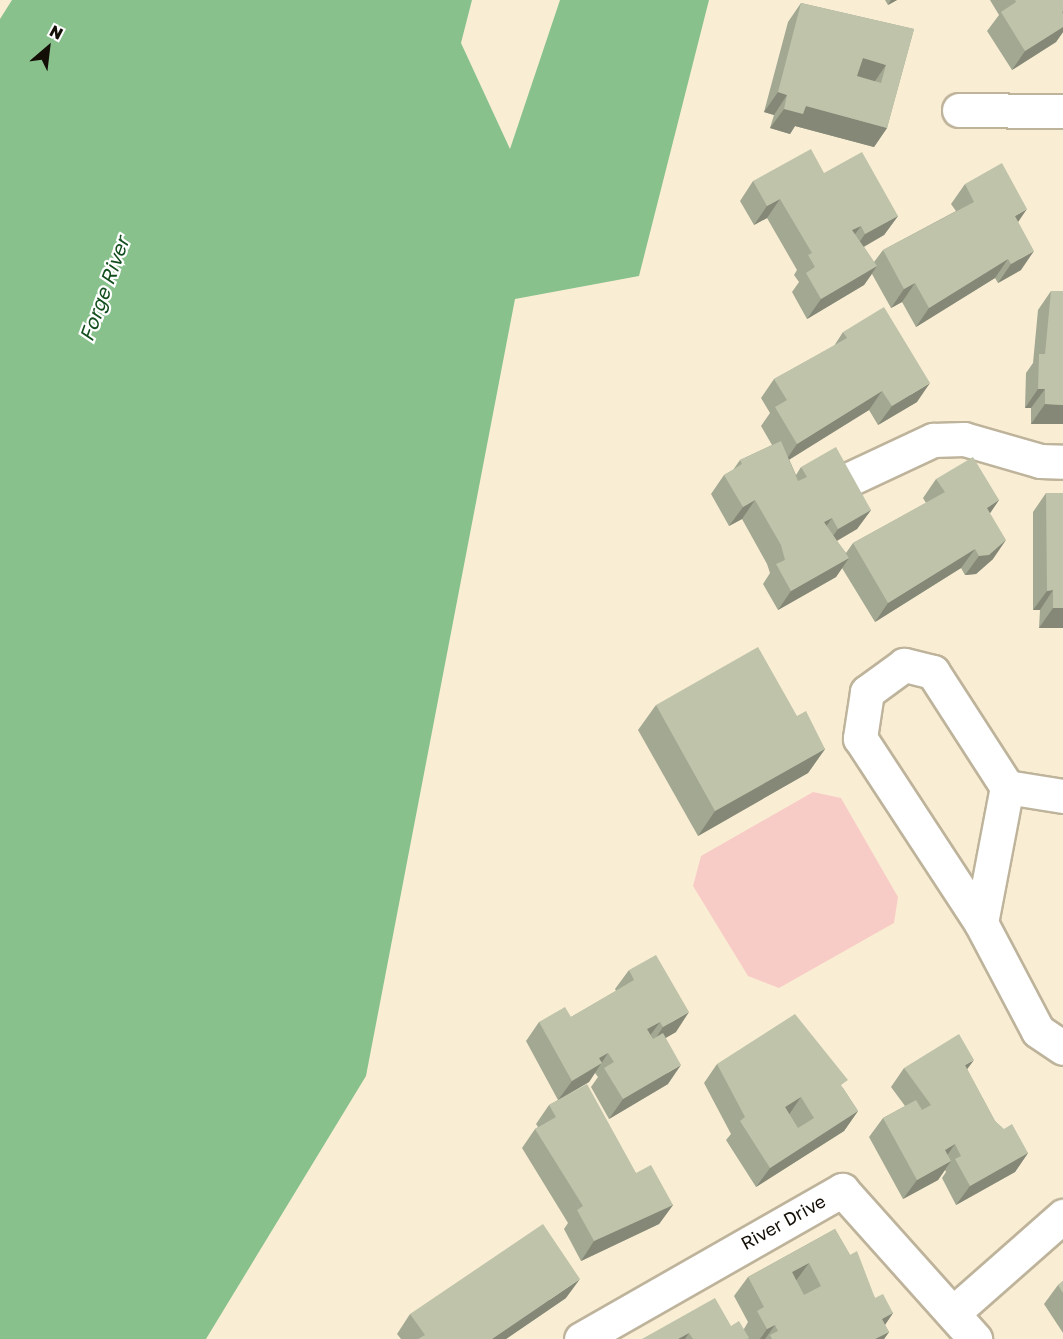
<!DOCTYPE html>
<style>
body{margin:0}
#map{position:relative;width:1063px;height:1339px;overflow:hidden;background:#f9eed4;font-family:"Golos Text",sans-serif}
div>[style]{position:absolute}
[style*='--x']{left:calc(var(--x)*1px);top:calc(var(--y)*1px);width:calc(var(--w)*1px);rotate:calc(var(--a)*1deg)}
.green>*{inset:0;background:#f8ccc6}
.water>*{inset:0;background:#89c18d}
.roads{filter:drop-shadow(2px 0 #beb39b) drop-shadow(-2px 0 #beb39b) drop-shadow(0 2px #beb39b) drop-shadow(0 -2px #beb39b)}
.minor>*{height:33px;margin:-16.5px;padding:0 16.5px;transform-origin:16.5px;border-radius:16.5px;background:#fff}
.wall>*{inset:0;background:#a3a892}
.shaded-wall>*{inset:0;background:#858877}
.building>*{inset:0;background:#bec3aa}
span{translate:-50% -50%;white-space:nowrap;text-align:center;line-height:1.15;-webkit-text-stroke:4.5px #fff;paint-order:stroke}
.street-label{font-size:18px;color:#130f07}
.water-label{font-size:20px;color:#124e1d;font-style:italic}
.north{position:absolute;left:18px;top:18px;width:60px;height:60px;-webkit-text-stroke:4px #fff;paint-order:stroke;rotate:28deg;font-size:16px;font-weight:700;line-height:24px;text-align:center;color:#130f07}
.north::after{content:'';display:block;margin:auto;width:21px;height:27px;background:#130f07;clip-path:polygon(50% 0,100% 100%,50% 72%,0 100%)}
</style>
<div id="map">
<div class="green">
<div style="clip-path:polygon(813px 792px,841px 798px,898px 897px,894px 923px,779px 988px,748px 976px,693px 886px,701px 856px)"></div>
</div>
<div class="water">
<div style="clip-path:polygon(12px 0,472px 0,461px 43px,510px 149px,560px 0,709px 0,639px 276px,515px 299px,366px 1076px,206px 1339px,0 1339px,0 19px)"></div>
</div>
<div class="roads">
<div class="minor">
<div style="--x:959;--y:110;--w:104;--a:0.6"></div>
<div style="--x:841;--y:483;--w:102;--a:-25.1"></div>
<div style="--x:933;--y:440;--w:31;--a:-2"></div>
<div style="--x:964;--y:439;--w:79;--a:16.1"></div>
<div style="--x:1040;--y:461;--w:23;--a:2"></div>
<div style="--x:1063;--y:796;--w:57;--a:-170.9"></div>
<div style="--x:1007;--y:787;--w:137;--a:-122.8"></div>
<div style="--x:933;--y:672;--w:30;--a:-166"></div>
<div style="--x:904;--y:665;--w:46;--a:143.9"></div>
<div style="--x:867;--y:692;--w:47;--a:98.7"></div>
<div style="--x:860;--y:738;--w:221;--a:56.8"></div>
<div style="--x:981;--y:923;--w:122;--a:62.2"></div>
<div style="--x:1038;--y:1031;--w:30;--a:34"></div>
<div style="--x:981;--y:923;--w:138;--a:-79.2"></div>
<div style="--x:953;--y:1313;--w:147;--a:-41.4"></div>
<div style="--x:581;--y:1339;--w:301;--a:-29.7"></div>
<div style="--x:842;--y:1190;--w:200;--a:48.2"></div>
</div>
</div>
<div class="wall">
<div style="clip-path:polygon(885px 0,897px 0,888px 5px)"></div>
<div style="clip-path:polygon(990px 0,1063px 0,1063px 32px,1056px 42px,1012px 70px,987px 31px,999px 15px)"></div>
<div style="clip-path:polygon(801px 3px,914px 29px,887px 128px,874px 147px,795px 126px,790px 134px,770px 128px,774px 115px,764px 112px,788px 22px)"></div>
<div style="clip-path:polygon(824px 173px,898px 216px,884px 235px,864px 247px,874px 262px,883px 250px,956px 211px,951px 204px,965px 184px,1018px 222px,1021px 270px,998px 283px,995px 278px,916px 327px,902px 302px,891px 308px,872px 274px,864px 285px,807px 319px,792px 292px,799px 282px,794px 275px,797px 270px,767px 218px,754px 225px,740px 201px,753px 181px)"></div>
<div style="clip-path:polygon(1051px 291px,1063px 424px,1031px 424px,1031px 408px,1025px 408px,1026px 373px,1033px 363px,1038px 310px)"></div>
<div style="clip-path:polygon(843px 332px,917px 402px,878px 425px,869px 410px,789px 459px,796px 475px,801px 467px,871px 510px,857px 529px,837px 541px,846px 553px,853px 543px,926px 503px,923px 498px,936px 479px,999px 500px,990px 513px,993px 559px,976px 574px,965px 575px,961px 568px,875px 622px,842px 568px,836px 577px,778px 610px,763px 584px,770px 573px,767px 564px,742px 519px,729px 526px,711px 494px,724px 475px,733px 470px,740px 460px,772px 445px,761px 426px,770px 413px,761px 398px,774px 379px,834px 346px)"></div>
<div style="clip-path:polygon(1046px 493px,1063px 493px,1063px 628px,1039px 628px,1040px 610px,1033px 610px,1033px 512px)"></div>
<div style="clip-path:polygon(656px 705px,797px 716px,825px 749px,808px 773px,698px 836px,638px 730px)"></div>
<div style="clip-path:polygon(629px 970px,676px 1032px,665px 1038px,668px 1084px,609px 1119px,591px 1087px,598px 1077px,595px 1073px,589px 1082px,559px 1100px,636px 1173px,673px 1205px,659px 1224px,581px 1261px,564px 1229px,568px 1223px,522px 1148px,535px 1129px,538px 1127px,536px 1124px,549px 1105px,558px 1100px,526px 1041px,539px 1022px,571px 1017px,616px 991px,615px 989px)"></div>
<div style="clip-path:polygon(717px 1064px,843px 1088px,858px 1111px,844px 1131px,756px 1187px,726px 1140px,731px 1134px,704px 1083px)"></div>
<div style="clip-path:polygon(904px 1068px,967px 1069px,995px 1121px,1028px 1153px,1015px 1172px,956px 1205px,942px 1178px,946px 1172px,945px 1170px,938px 1180px,903px 1199px,869px 1137px,883px 1118px,905px 1106px,891px 1087px)"></div>
<div style="clip-path:polygon(835px 1229px,875px 1298px,893px 1313px,885px 1325px,889px 1332px,884px 1339px,642px 1339px,731px 1326px,744px 1329px,748px 1322px,734px 1296px,748px 1277px)"></div>
<div style="clip-path:polygon(1063px 1281px,1063px 1333px,1044px 1304px,1058px 1285px)"></div>
<div style="clip-path:polygon(566px 1298px,506px 1339px,401px 1339px,397px 1334px,410px 1314px)"></div>
</div>
<div class="shaded-wall">
<div style="clip-path:polygon(891px 0,897px 0,888px 5px)"></div>
<div style="clip-path:polygon(1063px 27px,1063px 32px,1056px 42px,1012px 70px,1025px 51px)"></div>
<div style="clip-path:polygon(863px 58px,886px 65px,873px 84px,849px 77px)"></div>
<div style="clip-path:polygon(778px 92px,787px 95px,774px 115px,764px 112px)"></div>
<div style="clip-path:polygon(806px 106px,887px 128px,874px 147px,795px 126px,790px 134px,770px 128px,784px 109px)"></div>
<div style="clip-path:polygon(780px 199px,767px 218px,754px 225px,767px 206px)"></div>
<div style="clip-path:polygon(1027px 209px,1014px 228px,1015px 216px)"></div>
<div style="clip-path:polygon(898px 216px,884px 235px,852px 253px,865px 234px)"></div>
<div style="clip-path:polygon(861px 226px,847px 245px,852px 230px)"></div>
<div style="clip-path:polygon(1034px 251px,1021px 270px,998px 283px,1011px 264px)"></div>
<div style="clip-path:polygon(1008px 259px,995px 278px,916px 327px,929px 308px)"></div>
<div style="clip-path:polygon(877px 266px,864px 285px,807px 319px,821px 299px)"></div>
<div style="clip-path:polygon(915px 283px,902px 302px,891px 308px,904px 289px)"></div>
<div style="clip-path:polygon(930px 383px,917px 402px,878px 425px,892px 406px)"></div>
<div style="clip-path:polygon(1038px 389px,1045px 389px,1031px 408px,1025px 408px)"></div>
<div style="clip-path:polygon(882px 391px,869px 410px,784px 463px,797px 444px)"></div>
<div style="clip-path:polygon(1045px 404px,1063px 405px,1063px 424px,1031px 424px)"></div>
<div style="clip-path:polygon(755px 500px,742px 519px,729px 526px,743px 507px)"></div>
<div style="clip-path:polygon(999px 500px,986px 519px,987px 508px)"></div>
<div style="clip-path:polygon(871px 510px,857px 529px,824px 548px,838px 529px)"></div>
<div style="clip-path:polygon(832px 518px,819px 537px,824px 522px)"></div>
<div style="clip-path:polygon(1006px 540px,993px 559px,976px 574px,965px 575px,979px 556px)"></div>
<div style="clip-path:polygon(975px 549px,961px 568px,875px 622px,888px 603px)"></div>
<div style="clip-path:polygon(849px 558px,836px 577px,778px 610px,791px 591px)"></div>
<div style="clip-path:polygon(1053px 590px,1040px 610px,1033px 610px,1047px 591px)"></div>
<div style="clip-path:polygon(1053px 608px,1063px 608px,1063px 628px,1039px 628px)"></div>
<div style="clip-path:polygon(825px 749px,808px 773px,698px 836px,715px 811px)"></div>
<div style="clip-path:polygon(689px 1012px,676px 1032px,650px 1047px,663px 1027px)"></div>
<div style="clip-path:polygon(660px 1022px,646px 1041px,647px 1029px)"></div>
<div style="clip-path:polygon(608px 1053px,589px 1082px,558px 1100px,572px 1081px,599px 1058px)"></div>
<div style="clip-path:polygon(974px 1060px,960px 1079px,965px 1065px)"></div>
<div style="clip-path:polygon(681px 1065px,668px 1084px,609px 1119px,623px 1099px)"></div>
<div style="clip-path:polygon(801px 1097px,788px 1116px,785px 1107px)"></div>
<div style="clip-path:polygon(858px 1111px,844px 1131px,756px 1187px,770px 1168px)"></div>
<div style="clip-path:polygon(955px 1144px,941px 1164px,945px 1150px)"></div>
<div style="clip-path:polygon(1028px 1153px,1015px 1172px,956px 1205px,970px 1186px)"></div>
<div style="clip-path:polygon(951px 1161px,938px 1180px,903px 1199px,917px 1180px)"></div>
<div style="clip-path:polygon(673px 1205px,659px 1224px,581px 1261px,594px 1241px)"></div>
<div style="clip-path:polygon(809px 1263px,795px 1282px,792px 1272px)"></div>
<div style="clip-path:polygon(580px 1279px,566px 1298px,506px 1339px,492px 1339px)"></div>
<div style="clip-path:polygon(893px 1313px,880px 1332px,882px 1319px)"></div>
<div style="clip-path:polygon(775px 1325px,765px 1339px,760px 1339px,767px 1329px)"></div>
<div style="clip-path:polygon(889px 1332px,884px 1339px,875px 1339px)"></div>
<div style="clip-path:polygon(689px 1333px,685px 1339px,678px 1339px)"></div>
</div>
<div class="building">
<div style="clip-path:polygon(1015px 0,1063px 0,1063px 11px,1062px 12px,1063px 14px,1063px 27px,1025px 51px,1001px 12px,1016px 2px)"></div>
<div style="clip-path:polygon(evenodd,801px 3px,914px 29px,887px 128px,806px 106px,803px 114px,784px 109px,787px 95px,778px 92px,801px 3px,863px 58px,886px 65px,881px 83px,857px 76px,863px 58px)"></div>
<div style="clip-path:polygon(811px 149px,824px 173px,862px 152px,898px 216px,865px 234px,861px 226px,852px 230px,877px 266px,821px 299px,806px 273px,815px 267px,808px 255px,812px 253px,780px 199px,767px 206px,753px 181px)"></div>
<div style="clip-path:polygon(1002px 163px,1027px 209px,1015px 216px,1034px 251px,1011px 264px,1008px 259px,929px 308px,915px 283px,904px 289px,883px 250px,974px 202px,965px 184px)"></div>
<div style="clip-path:polygon(1051px 291px,1063px 291px,1063px 405px,1045px 404px,1045px 389px,1038px 389px,1039px 354px,1045px 354px)"></div>
<div style="clip-path:polygon(884px 307px,930px 383px,892px 406px,882px 391px,797px 444px,775px 407px,787px 400px,774px 379px,847px 338px,843px 332px)"></div>
<div style="clip-path:polygon(781px 441px,798px 481px,807px 477px,801px 467px,836px 447px,871px 510px,838px 529px,832px 518px,824px 522px,849px 558px,791px 591px,776px 564px,785px 560px,781px 545px,755px 500px,743px 507px,724px 475px,742px 464px,740px 460px)"></div>
<div style="clip-path:polygon(973px 457px,999px 500px,987px 508px,1006px 540px,989px 555px,979px 556px,975px 549px,888px 603px,853px 543px,945px 492px,936px 479px)"></div>
<div style="clip-path:polygon(1046px 493px,1063px 493px,1063px 608px,1053px 608px,1053px 590px,1047px 591px)"></div>
<div style="clip-path:polygon(758px 647px,797px 716px,806px 711px,825px 749px,715px 811px,656px 705px)"></div>
<div style="clip-path:polygon(656px 955px,689px 1012px,663px 1027px,660px 1022px,647px 1029px,653px 1039px,663px 1033px,681px 1065px,623px 1099px,604px 1068px,614px 1062px,608px 1053px,599px 1058px,602px 1063px,572px 1081px,539px 1022px,565px 1007px,571px 1017px,634px 980px,629px 970px)"></div>
<div style="clip-path:polygon(evenodd,795px 1014px,848px 1080px,841px 1085px,858px 1111px,770px 1168px,740px 1121px,745px 1117px,717px 1064px,795px 1014px,801px 1097px,814px 1118px,798px 1128px,785px 1107px,801px 1097px)"></div>
<div style="clip-path:polygon(959px 1034px,974px 1060px,965px 1065px,995px 1121px,1004px 1129px,1012px 1124px,1028px 1153px,970px 1186px,955px 1159px,961px 1156px,955px 1144px,945px 1150px,951px 1161px,917px 1180px,883px 1118px,916px 1100px,922px 1110px,931px 1105px,904px 1068px)"></div>
<div style="clip-path:polygon(587px 1084px,636px 1173px,651px 1165px,673px 1205px,594px 1241px,577px 1210px,583px 1206px,535px 1129px,556px 1117px,549px 1105px)"></div>
<div style="clip-path:polygon(543px 1224px,580px 1279px,492px 1339px,418px 1339px,425px 1335px,410px 1314px)"></div>
<div style="clip-path:polygon(evenodd,835px 1229px,850px 1255px,857px 1251px,875px 1298px,883px 1294px,893px 1313px,882px 1319px,889px 1332px,875px 1339px,772px 1339px,770px 1335px,778px 1331px,775px 1325px,767px 1329px,757px 1311px,764px 1307px,748px 1277px,835px 1229px,809px 1263px,821px 1286px,804px 1295px,792px 1272px,809px 1263px)"></div>
<div style="clip-path:polygon(1063px 1281px,1063px 1293px,1058px 1285px)"></div>
<div style="clip-path:polygon(715px 1298px,731px 1326px,739px 1321px,749px 1338px,747px 1339px,693px 1339px,689px 1333px,678px 1339px,642px 1339px)"></div>
</div>
<div class="street-label">
<span style="left:783px;top:1222px;rotate:-29deg">River Drive</span>
</div>
<div class="water-label">
<span style="left:104px;top:289px;rotate:-70deg">Forge River</span>
</div>
<div class="north">N</div>
</div>
